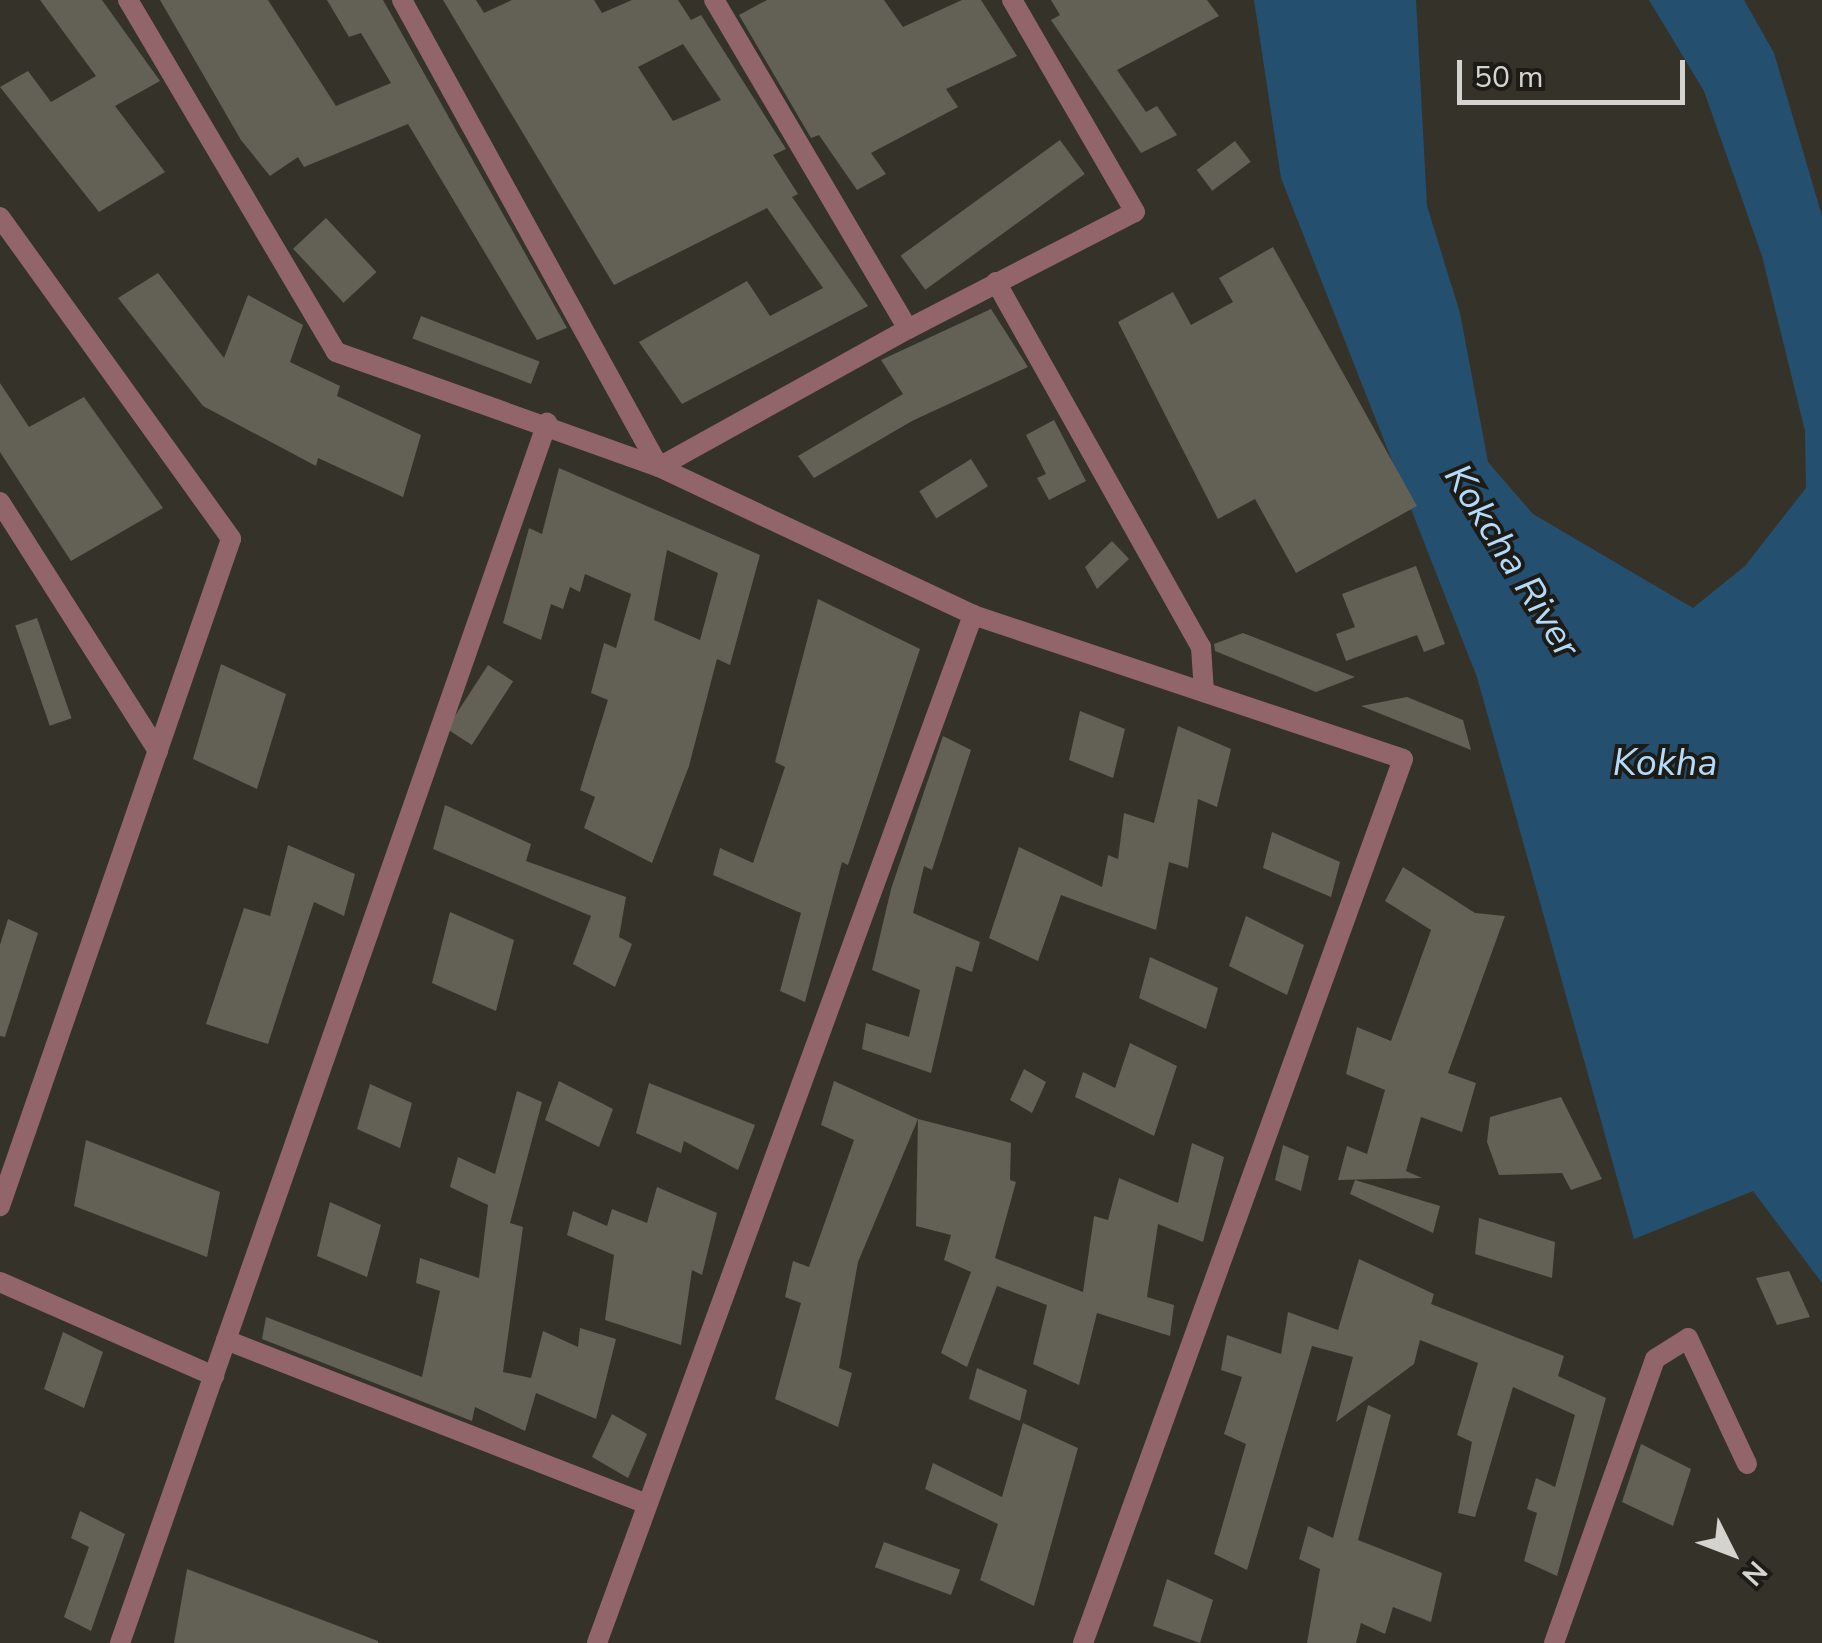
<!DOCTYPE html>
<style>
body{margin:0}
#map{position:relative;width:1822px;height:1643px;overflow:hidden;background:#353329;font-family:"Nunito Sans",sans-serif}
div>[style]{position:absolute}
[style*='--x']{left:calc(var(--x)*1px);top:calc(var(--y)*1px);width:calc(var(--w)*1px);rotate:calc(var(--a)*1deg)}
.water>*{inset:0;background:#254f6f}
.building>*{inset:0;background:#636056;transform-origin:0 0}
.street>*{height:20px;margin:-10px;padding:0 10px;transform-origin:10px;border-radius:10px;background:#92656a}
span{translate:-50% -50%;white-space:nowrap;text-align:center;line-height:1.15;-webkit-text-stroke:8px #1c1b16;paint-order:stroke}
.water-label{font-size:38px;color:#b3dafa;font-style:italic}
.north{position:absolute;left:1682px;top:1503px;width:100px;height:100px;-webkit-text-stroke:8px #1c1b16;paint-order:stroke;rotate:132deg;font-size:28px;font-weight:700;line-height:40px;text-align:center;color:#d4d3cd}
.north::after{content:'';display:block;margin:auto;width:35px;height:45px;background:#d4d3cd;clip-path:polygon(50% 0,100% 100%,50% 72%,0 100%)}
.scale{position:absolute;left:1457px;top:60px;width:228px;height:45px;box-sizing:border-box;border:5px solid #d4d3cd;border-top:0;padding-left:12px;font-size:30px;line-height:35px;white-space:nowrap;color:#d4d3cd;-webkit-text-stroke:8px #1c1b16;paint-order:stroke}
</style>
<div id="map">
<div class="water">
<div style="clip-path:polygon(1254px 0,1416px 0,1427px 206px,1460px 313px,1488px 462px,1533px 514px,1693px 608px,1745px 566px,1806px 488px,1805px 431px,1762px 256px,1704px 91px,1649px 0,1744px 0,1774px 53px,1822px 216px,1822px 1283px,1753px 1191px,1634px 1239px,1477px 677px,1281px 178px)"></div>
</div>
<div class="building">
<div style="clip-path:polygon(40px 0,102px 0,160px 81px,115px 106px,165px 172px,99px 212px,0 87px,28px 71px,51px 102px,96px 76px)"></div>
<div style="clip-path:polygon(160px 0,268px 0,336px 106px,391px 83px,361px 33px,349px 37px,327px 0,383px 0,567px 328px,537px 340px,408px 124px,304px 167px,298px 157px,270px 176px,241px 140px)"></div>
<div style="clip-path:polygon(evenodd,443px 0,476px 0,484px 13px,512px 0,594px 0,602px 13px,632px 0,678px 0,691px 20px,701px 15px,786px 149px,773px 155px,798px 194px,792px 197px,868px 306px,682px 404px,639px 342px,747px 281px,770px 316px,823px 288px,767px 208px,614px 285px,443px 0,683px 44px,721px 100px,673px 121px,638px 67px,683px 44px)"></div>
<div style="clip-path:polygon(767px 0,884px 0,903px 27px,962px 0,981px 0,1017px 56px,946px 89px,958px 107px,871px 153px,886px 174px,857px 190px,819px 135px,811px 138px,739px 15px)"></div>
<div style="clip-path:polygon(1051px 0,1207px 0,1219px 16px,1117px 70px,1146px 112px,1157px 106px,1177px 135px,1141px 153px,1051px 20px,1060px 15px)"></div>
<div style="left:1060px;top:140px;width:42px;height:197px;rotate:54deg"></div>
<div style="left:1235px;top:141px;width:26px;height:48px;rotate:53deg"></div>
<div style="left:326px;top:218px;width:74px;height:45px;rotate:47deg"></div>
<div style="clip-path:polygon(1273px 247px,1417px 506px,1296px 573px,1255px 499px,1218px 519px,1118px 322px,1173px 292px,1191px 325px,1233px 302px,1219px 278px)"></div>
<div style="clip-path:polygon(158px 273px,224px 358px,248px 295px,303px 325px,290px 362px,340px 386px,337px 396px,421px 435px,403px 497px,318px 458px,316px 466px,203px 406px,118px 298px)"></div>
<div style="clip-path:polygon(991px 309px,1028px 367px,912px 421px,814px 478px,798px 456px,903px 394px,881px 360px)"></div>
<div style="left:421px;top:316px;width:127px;height:24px;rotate:21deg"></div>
<div style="clip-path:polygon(0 383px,29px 427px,84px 397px,163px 508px,71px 561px,0 452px)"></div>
<div style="clip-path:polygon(1054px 420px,1086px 481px,1049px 500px,1037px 478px,1046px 474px,1026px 435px)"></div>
<div style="left:971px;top:459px;width:32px;height:61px;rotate:58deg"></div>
<div style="clip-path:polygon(evenodd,559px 468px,760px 555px,730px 665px,717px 659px,689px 766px,652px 863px,584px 828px,595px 797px,580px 790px,608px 700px,591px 693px,604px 643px,616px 648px,631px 594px,585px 574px,580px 592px,570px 587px,563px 609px,551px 604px,541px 640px,503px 623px,529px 528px,542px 534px,559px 468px,667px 550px,718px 573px,700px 640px,654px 620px,667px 550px)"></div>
<div style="clip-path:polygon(1112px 541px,1129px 559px,1097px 589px,1085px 567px)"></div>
<div style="clip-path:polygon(1416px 566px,1445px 644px,1424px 652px,1417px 635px,1346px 661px,1336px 634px,1355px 627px,1342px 594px)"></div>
<div style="clip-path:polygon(818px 599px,920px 649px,848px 865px,842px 862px,805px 1002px,780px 991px,801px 913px,713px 875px,720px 848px,753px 863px,785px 767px,775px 762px)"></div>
<div style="left:37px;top:618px;width:106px;height:23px;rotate:71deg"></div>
<div style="clip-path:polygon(1243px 633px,1330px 667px,1355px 677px,1316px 692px,1215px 651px,1214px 644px)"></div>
<div style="clip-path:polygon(221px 664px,286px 694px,257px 789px,193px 759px)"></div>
<div style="left:488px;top:665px;width:30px;height:76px;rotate:33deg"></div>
<div style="clip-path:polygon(1407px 697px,1463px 720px,1471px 750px,1361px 706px)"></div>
<div style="clip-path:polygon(1080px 711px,1125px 729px,1113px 778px,1069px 760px)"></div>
<div style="clip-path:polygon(1178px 726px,1231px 749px,1217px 807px,1198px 799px,1188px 868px,1169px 862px,1156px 930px,1061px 895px,1038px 961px,989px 938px,1019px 847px,1102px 887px,1108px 855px,1118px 859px,1124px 813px,1154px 823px)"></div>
<div style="clip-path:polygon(943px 736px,971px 750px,932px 870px,924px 866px,913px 913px,980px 942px,972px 972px,956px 966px,931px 1073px,862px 1049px,866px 1023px,909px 1037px,920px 990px,872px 970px,891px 889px)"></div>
<div style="clip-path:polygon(445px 805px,531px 844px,526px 861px,626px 897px,619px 937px,632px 944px,615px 987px,573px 964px,591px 916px,433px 849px)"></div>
<div style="clip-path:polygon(1272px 832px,1340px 862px,1331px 897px,1263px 868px)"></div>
<div style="clip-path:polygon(288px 845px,355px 874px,344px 916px,314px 902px,268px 1044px,206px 1024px,244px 908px,270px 916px)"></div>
<div style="clip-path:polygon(1403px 867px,1475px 913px,1505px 916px,1448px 1073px,1476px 1083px,1462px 1132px,1421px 1117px,1406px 1171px,1422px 1178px,1338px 1180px,1347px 1146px,1367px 1154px,1385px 1090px,1346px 1074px,1357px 1027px,1391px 1041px,1431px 930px,1385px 901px)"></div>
<div style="clip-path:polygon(450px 912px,514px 940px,496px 1011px,432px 983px)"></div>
<div style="clip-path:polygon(1246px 916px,1304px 945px,1287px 995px,1229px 966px)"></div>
<div style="clip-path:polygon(8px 919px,38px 933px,5px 1037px,0 1036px,0 945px)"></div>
<div style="clip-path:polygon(1150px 957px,1218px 988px,1206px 1029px,1139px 998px)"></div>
<div style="clip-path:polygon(1130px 1043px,1177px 1066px,1154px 1136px,1075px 1097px,1083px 1072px,1115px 1088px)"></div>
<div style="clip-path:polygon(1024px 1069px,1046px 1082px,1032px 1113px,1010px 1100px)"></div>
<div style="clip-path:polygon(559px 1081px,613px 1109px,599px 1147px,545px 1120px)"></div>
<div style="clip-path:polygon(834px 1081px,918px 1119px,858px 1262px,839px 1368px,852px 1373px,838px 1427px,775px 1399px,801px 1303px,785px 1297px,793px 1261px,809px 1267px,854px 1140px,821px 1125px)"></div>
<div style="clip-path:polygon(649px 1083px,755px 1125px,738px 1170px,684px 1141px,681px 1153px,636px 1133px)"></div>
<div style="clip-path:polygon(370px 1084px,412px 1103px,400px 1148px,357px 1129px)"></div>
<div style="clip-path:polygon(517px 1091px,542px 1102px,510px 1223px,523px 1227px,503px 1372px,531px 1378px,543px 1331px,578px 1347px,580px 1328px,616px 1339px,596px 1419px,536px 1393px,525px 1431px,475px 1407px,472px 1421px,262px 1339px,266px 1317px,422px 1377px,440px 1291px,416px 1283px,420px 1258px,479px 1278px,488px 1205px,450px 1187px,458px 1157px,495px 1174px)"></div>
<div style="clip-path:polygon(1561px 1097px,1602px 1179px,1571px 1190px,1562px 1173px,1499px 1175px,1487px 1142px,1490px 1117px)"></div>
<div style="clip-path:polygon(918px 1119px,1011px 1143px,1010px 1180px,1016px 1182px,995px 1258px,1083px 1292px,1094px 1216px,1108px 1220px,1119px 1178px,1178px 1203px,1192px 1143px,1224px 1157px,1203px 1242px,1158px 1224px,1147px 1297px,1174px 1305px,1170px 1336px,1097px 1313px,1079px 1385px,1033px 1364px,1047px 1305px,997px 1286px,967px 1367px,941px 1353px,971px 1272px,944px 1260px,951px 1235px,916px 1226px)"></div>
<div style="clip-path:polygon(86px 1140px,220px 1192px,207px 1257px,74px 1206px)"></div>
<div style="clip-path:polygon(1283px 1145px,1309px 1156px,1301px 1191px,1275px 1180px)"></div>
<div style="clip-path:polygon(1355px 1180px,1440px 1206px,1433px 1233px,1350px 1194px)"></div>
<div style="clip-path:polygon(657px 1187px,717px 1213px,702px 1275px,692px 1270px,681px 1345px,605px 1320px,614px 1255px,567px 1235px,573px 1211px,607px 1226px,612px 1209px,647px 1223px)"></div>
<div style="clip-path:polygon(330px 1202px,381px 1225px,367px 1277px,317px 1256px)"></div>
<div style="clip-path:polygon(1479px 1218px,1555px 1242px,1552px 1278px,1475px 1254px)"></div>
<div style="clip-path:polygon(1359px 1259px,1434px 1294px,1431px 1304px,1564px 1356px,1558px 1376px,1606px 1398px,1557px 1576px,1524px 1561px,1537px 1513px,1527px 1509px,1536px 1478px,1555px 1487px,1575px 1415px,1513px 1387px,1475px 1517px,1458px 1513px,1472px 1442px,1457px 1435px,1478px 1363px,1420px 1340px,1414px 1364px,1336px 1422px,1353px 1357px,1312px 1346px,1247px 1570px,1214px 1554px,1246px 1444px,1224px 1434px,1242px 1377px,1221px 1370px,1227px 1335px,1281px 1354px,1288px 1312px,1338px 1330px)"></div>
<div style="clip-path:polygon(1789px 1271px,1810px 1317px,1777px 1325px,1756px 1278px)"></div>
<div style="clip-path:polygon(63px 1332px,103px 1352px,84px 1408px,44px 1389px)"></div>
<div style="clip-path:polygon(977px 1368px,1027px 1390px,1020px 1421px,969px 1399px)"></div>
<div style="clip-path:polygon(1368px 1405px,1391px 1415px,1358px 1540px,1442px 1573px,1431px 1622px,1393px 1607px,1385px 1634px,1361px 1623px,1356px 1643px,1307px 1643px,1320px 1569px,1299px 1559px,1308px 1526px,1333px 1538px)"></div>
<div style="clip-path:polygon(612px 1414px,647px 1434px,628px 1478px,592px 1457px)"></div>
<div style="clip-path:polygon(1023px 1423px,1078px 1448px,1034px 1606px,980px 1580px,998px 1524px,925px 1489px,933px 1463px,1002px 1497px)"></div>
<div style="clip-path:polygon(1641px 1444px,1691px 1469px,1673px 1526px,1622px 1502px)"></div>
<div style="clip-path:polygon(80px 1511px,125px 1534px,91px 1631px,64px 1617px,89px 1547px,71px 1538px)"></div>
<div style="left:884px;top:1542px;width:81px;height:27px;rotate:20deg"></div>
<div style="clip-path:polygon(187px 1569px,378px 1641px,378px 1643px,174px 1643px)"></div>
<div style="clip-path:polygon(1167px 1579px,1213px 1600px,1200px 1643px,1153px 1626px)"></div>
</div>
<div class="street">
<div style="--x:128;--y:0;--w:409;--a:59.4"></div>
<div style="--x:336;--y:352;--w:343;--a:19.6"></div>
<div style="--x:659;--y:467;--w:347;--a:25.2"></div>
<div style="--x:973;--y:615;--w:453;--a:18.5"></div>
<div style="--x:1403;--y:759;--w:940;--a:109.9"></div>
<div style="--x:402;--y:0;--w:533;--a:61.18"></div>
<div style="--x:659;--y:467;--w:285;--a:-29"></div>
<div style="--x:908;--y:329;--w:382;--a:-120.5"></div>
<div style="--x:0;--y:217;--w:396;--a:54.3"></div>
<div style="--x:231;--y:539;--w:706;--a:109.1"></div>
<div style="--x:996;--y:282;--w:419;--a:60.7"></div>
<div style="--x:1201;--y:647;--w:45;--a:86.2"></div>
<div style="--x:908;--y:329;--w:255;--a:-27.3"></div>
<div style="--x:1135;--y:212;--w:245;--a:-120.1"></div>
<div style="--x:0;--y:502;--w:295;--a:57.6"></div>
<div style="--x:0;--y:1282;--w:234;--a:23.7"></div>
<div style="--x:226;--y:1340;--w:452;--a:21.3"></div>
<div style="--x:120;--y:1643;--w:1293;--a:-70.71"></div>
<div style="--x:597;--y:1643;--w:1095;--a:-69.91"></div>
<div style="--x:1554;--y:1643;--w:301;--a:-70.4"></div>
<div style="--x:1655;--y:1359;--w:39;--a:-32"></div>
<div style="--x:1688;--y:1338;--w:139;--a:64.9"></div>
</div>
<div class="water-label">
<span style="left:1512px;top:561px;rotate:58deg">Kokcha River</span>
<span style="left:1665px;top:763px">Kokha</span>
</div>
<div class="north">N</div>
<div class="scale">50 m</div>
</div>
